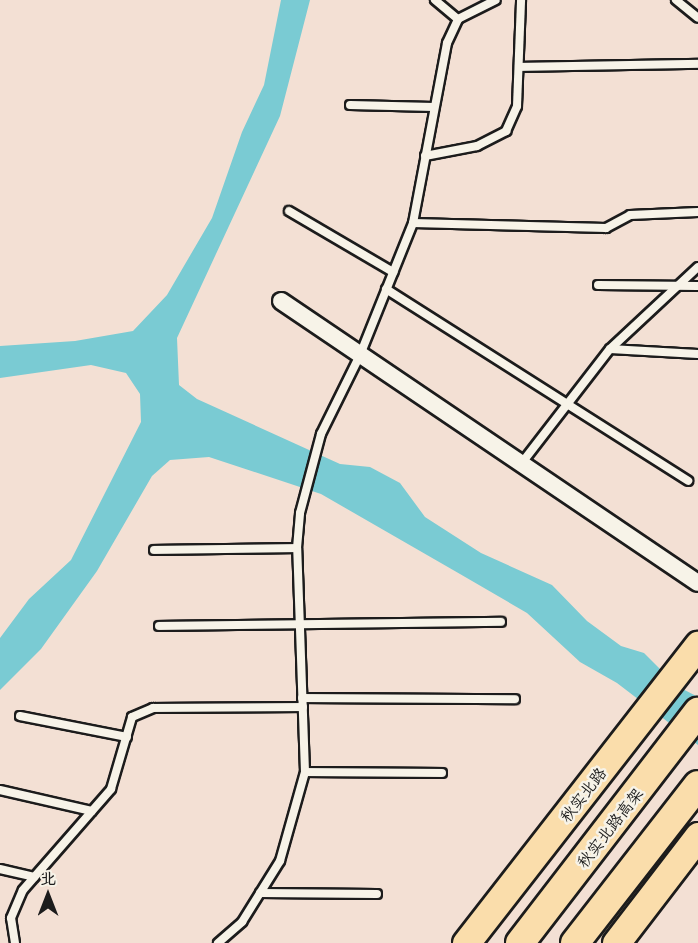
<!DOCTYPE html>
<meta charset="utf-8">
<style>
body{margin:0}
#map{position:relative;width:698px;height:943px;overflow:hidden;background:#f3e0d4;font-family:"Playpen Sans","LXGW WenKai TC",sans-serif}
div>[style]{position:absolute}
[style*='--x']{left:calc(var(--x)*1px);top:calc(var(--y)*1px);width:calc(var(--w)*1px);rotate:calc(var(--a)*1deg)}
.water>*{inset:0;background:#7acbd3}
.roads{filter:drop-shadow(2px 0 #1c1c1c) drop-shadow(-2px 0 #1c1c1c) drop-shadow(0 2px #1c1c1c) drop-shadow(0 -2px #1c1c1c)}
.service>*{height:8px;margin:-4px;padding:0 4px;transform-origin:4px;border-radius:4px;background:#f7f3e8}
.minor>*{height:16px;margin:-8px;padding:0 8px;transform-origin:8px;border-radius:8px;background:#f7f3e8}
.primary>*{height:27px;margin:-13.5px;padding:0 13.5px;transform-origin:13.5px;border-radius:13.5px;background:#faddab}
.trunk>*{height:28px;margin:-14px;padding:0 14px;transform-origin:14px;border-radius:14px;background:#faddab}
span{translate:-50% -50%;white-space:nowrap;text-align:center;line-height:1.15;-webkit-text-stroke:5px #f7f3e8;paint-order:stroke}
.street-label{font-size:16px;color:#1c1c1c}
.north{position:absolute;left:18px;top:865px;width:60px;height:60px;-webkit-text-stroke:4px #f7f3e8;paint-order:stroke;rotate:0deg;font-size:16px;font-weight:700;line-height:24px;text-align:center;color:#1c1c1c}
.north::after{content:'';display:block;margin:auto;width:21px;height:27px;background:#1c1c1c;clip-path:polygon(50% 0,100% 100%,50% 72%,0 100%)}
</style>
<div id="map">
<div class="water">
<div style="clip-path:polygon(281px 0,310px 0,280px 116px,177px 338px,179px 385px,197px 399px,340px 464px,370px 467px,400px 483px,425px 517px,481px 553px,552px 585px,587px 621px,621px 646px,644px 653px,677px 686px,698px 697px,698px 745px,617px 683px,580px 662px,527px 613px,460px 574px,321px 494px,209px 457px,170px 460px,152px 476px,97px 571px,41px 649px,0 690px,0 638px,29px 599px,71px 560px,141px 422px,140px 394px,126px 373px,91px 365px,0 378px,0 346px,75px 341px,133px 331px,167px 295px,212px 218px,242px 132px,264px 85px)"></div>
</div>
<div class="roads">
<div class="service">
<div style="--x:435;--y:0;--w:30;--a:40"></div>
<div style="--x:676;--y:0;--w:28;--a:39"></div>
<div style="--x:519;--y:67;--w:179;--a:-1"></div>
<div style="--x:350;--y:105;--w:84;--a:1.4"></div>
<div style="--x:425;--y:156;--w:53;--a:-10.9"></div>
<div style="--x:477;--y:146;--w:33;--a:-27"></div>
<div style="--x:506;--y:131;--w:27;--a:-66"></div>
<div style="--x:517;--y:106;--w:106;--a:-87.8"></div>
<div style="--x:289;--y:211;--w:121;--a:30.4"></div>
<div style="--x:413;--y:223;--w:193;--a:1.5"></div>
<div style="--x:606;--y:228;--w:27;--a:-28"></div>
<div style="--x:630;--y:215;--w:68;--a:-2.5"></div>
<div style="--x:598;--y:285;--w:100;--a:0.6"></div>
<div style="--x:386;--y:289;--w:358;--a:32.4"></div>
<div style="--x:610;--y:349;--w:88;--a:3.3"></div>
<div style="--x:521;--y:464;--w:145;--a:-52.3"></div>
<div style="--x:610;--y:349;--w:120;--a:-43"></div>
<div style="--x:154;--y:550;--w:143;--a:-0.8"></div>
<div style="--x:159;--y:626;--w:342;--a:-0.7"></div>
<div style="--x:302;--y:698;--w:213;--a:0.3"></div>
<div style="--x:20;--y:716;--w:109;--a:11.1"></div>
<div style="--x:305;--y:772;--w:137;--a:0.4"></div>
<div style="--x:0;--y:790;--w:94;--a:12.9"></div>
<div style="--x:0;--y:869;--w:35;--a:13"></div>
<div style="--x:260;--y:893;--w:117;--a:0.5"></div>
<div style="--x:15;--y:943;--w:25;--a:-99"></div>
<div style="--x:11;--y:918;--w:30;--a:-67"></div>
<div style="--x:23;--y:890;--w:134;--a:-48.9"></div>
<div style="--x:111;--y:789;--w:75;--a:-73.7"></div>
<div style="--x:132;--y:717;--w:23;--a:-23"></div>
<div style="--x:153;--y:708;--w:150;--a:-0.4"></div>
<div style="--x:218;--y:943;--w:32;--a:-41"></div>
<div style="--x:242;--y:922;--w:72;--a:-58.1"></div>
<div style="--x:280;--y:861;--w:92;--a:-74.3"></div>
<div style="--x:305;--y:772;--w:224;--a:-92"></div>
<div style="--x:297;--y:548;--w:35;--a:-85"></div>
<div style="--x:300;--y:513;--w:82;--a:-75.1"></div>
<div style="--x:321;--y:434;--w:88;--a:-63.7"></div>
<div style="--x:360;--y:355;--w:142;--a:-68.1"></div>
<div style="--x:413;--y:223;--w:183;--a:-79.3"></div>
<div style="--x:447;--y:43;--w:26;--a:-65"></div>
<div style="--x:458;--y:19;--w:42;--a:-26.6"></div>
</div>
<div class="minor">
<div style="--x:281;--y:301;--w:503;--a:34.07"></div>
</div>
<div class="primary">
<div style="--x:466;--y:943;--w:378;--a:-52.1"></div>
<div style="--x:616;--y:943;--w:135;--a:-52.5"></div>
</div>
<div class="trunk">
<div style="--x:520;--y:943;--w:292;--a:-52.4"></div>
<div style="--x:575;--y:943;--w:200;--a:-52.1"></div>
</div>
</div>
<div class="street-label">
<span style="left:582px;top:794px;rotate:-52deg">秋实北路</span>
<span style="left:609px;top:827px;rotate:-52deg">秋实北路高架</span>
</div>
<div class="north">北</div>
</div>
